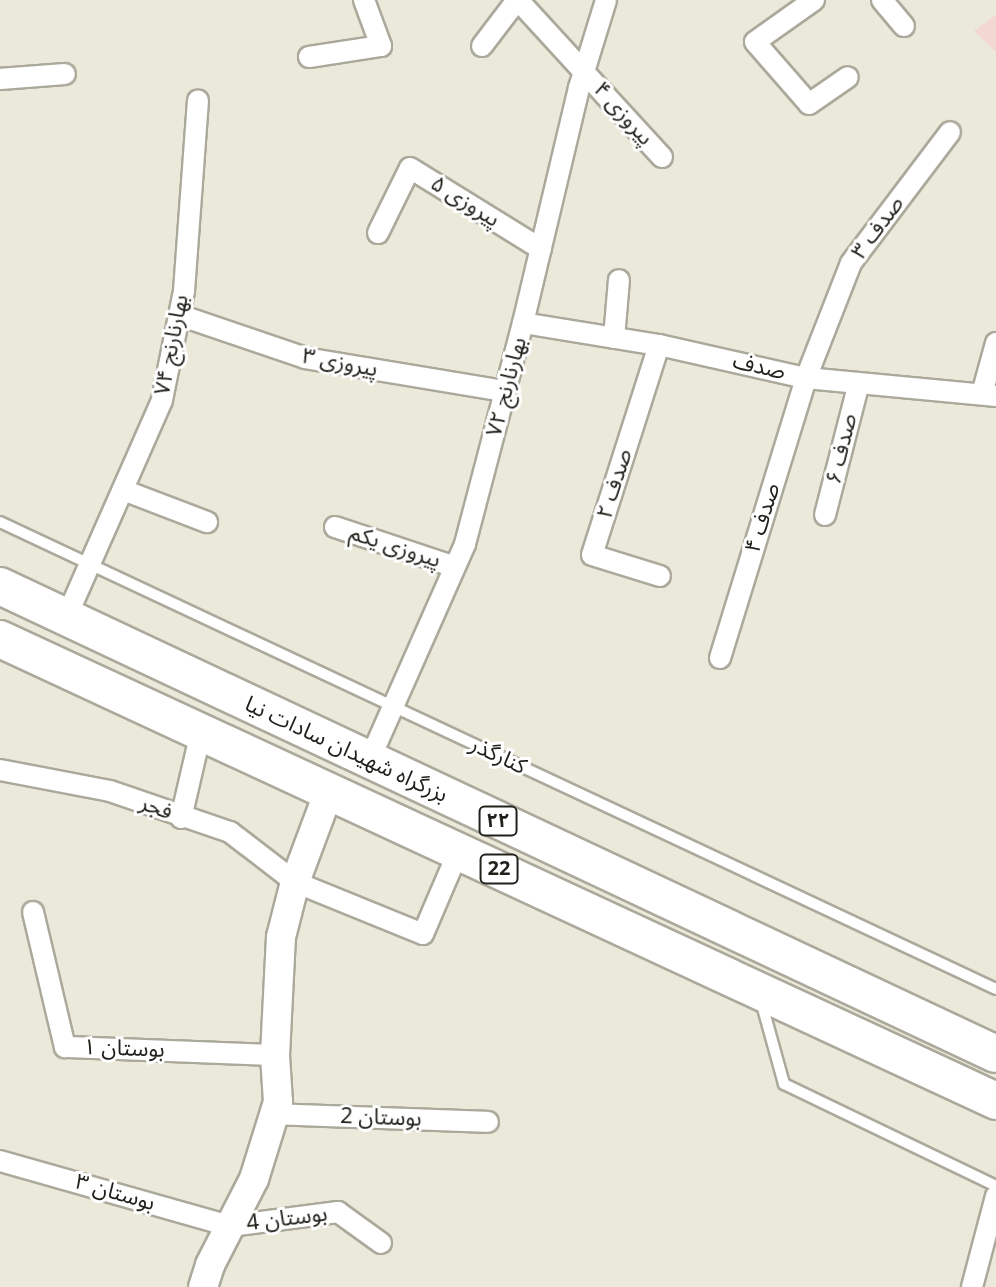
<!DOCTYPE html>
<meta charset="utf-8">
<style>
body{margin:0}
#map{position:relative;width:996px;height:1287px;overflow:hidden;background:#ebe9da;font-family:Georgia,"Noto Sans Arabic",serif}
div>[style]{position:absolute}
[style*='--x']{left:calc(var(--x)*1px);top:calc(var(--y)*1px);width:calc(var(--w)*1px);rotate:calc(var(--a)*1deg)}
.education>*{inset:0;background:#f2d8d1}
.roads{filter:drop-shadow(2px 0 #aba99b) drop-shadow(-2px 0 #aba99b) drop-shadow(0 2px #aba99b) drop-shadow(0 -2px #aba99b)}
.lane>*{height:10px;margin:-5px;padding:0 5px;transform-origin:5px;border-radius:5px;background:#fff}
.street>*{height:20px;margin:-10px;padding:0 10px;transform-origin:10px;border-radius:10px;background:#fff}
.secondary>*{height:28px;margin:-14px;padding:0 14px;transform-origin:14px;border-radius:14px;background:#fff}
.highway>*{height:36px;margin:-18px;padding:0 18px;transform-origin:18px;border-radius:18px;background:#fff}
span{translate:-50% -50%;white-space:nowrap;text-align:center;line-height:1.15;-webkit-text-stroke:6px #fff;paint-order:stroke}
.shield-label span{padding:2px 6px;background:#fff;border:2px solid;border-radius:6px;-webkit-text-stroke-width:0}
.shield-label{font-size:20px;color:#21211b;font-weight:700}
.street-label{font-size:22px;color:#21211b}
</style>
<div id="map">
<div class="education">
<div style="clip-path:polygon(996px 15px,996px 52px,974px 31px)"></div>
</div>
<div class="roads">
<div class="lane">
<div style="--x:0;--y:522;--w:1100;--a:25.12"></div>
<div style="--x:761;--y:1001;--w:86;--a:74.5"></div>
<div style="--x:784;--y:1084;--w:235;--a:25.7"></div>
</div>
<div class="street">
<div style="--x:518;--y:0;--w:213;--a:47.5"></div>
<div style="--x:814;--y:0;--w:72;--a:144.6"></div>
<div style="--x:755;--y:42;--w:82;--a:48.9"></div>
<div style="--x:809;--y:104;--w:47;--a:-34.7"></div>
<div style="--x:882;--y:0;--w:34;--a:50"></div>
<div style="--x:482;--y:46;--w:58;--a:-52.7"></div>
<div style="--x:309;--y:57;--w:73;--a:-8.7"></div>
<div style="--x:381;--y:46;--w:49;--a:-110.3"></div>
<div style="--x:0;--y:79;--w:65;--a:-4.4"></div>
<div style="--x:378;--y:233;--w:72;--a:-63.8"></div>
<div style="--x:410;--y:168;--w:154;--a:31.7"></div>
<div style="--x:179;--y:315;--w:133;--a:18.8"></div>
<div style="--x:305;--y:358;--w:203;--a:9.4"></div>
<div style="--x:523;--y:323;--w:138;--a:9.2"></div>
<div style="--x:659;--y:345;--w:151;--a:12.7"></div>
<div style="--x:806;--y:378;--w:191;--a:5.4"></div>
<div style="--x:614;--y:338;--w:58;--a:-85.1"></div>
<div style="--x:659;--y:345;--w:220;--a:107.7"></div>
<div style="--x:592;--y:555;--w:71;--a:17.2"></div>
<div style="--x:982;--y:394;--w:53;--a:-74.6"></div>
<div style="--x:123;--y:490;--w:90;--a:20.9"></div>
<div style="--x:825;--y:515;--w:136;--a:-75.6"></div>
<div style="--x:335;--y:527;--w:126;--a:18.4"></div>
<div style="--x:66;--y:618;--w:238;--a:-66.2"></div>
<div style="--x:162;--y:400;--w:111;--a:-78.6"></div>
<div style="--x:184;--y:291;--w:191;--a:-85.8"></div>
<div style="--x:720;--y:658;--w:293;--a:-72.9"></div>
<div style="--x:806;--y:378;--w:123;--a:-68.6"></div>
<div style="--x:851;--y:263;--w:164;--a:-52.9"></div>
<div style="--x:369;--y:761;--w:237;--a:-66.1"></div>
<div style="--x:465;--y:544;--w:228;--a:-75.3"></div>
<div style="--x:523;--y:323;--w:242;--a:-76.6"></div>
<div style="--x:579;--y:88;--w:92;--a:-72.9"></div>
<div style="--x:0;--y:770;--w:112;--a:10.8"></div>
<div style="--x:110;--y:791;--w:127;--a:18.9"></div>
<div style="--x:230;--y:832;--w:82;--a:37.6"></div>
<div style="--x:295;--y:882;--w:138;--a:22.1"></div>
<div style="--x:423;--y:934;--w:91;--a:-66.8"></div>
<div style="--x:181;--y:818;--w:88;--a:-76.9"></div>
<div style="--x:33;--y:912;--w:139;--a:76.7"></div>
<div style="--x:65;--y:1047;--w:210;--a:2.2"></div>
<div style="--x:274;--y:1114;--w:214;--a:2.1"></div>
<div style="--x:0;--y:1161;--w:239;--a:15.8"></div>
<div style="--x:230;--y:1226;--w:109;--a:-7.4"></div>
<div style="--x:338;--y:1212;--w:53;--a:35.8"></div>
<div style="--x:972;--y:1287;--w:94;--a:-75.2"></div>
</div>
<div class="secondary">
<div style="--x:203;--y:1287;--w:23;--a:-72"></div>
<div style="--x:210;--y:1265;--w:97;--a:-62.9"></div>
<div style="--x:254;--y:1179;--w:81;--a:-72.7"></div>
<div style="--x:278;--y:1102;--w:47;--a:-93.7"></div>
<div style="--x:275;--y:1055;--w:118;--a:-87.1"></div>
<div style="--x:281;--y:937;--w:57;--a:-75.7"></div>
<div style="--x:295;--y:882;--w:97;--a:-69.5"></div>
</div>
<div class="highway">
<div style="--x:0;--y:586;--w:1100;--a:25.17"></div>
<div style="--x:0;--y:639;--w:1098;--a:24.88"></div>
</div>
</div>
<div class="shield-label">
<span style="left:498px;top:821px">۲۲</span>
<span style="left:499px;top:869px">22</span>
</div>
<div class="street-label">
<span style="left:623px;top:114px;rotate:48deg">پیروزی ۴</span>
<span style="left:465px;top:202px;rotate:32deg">پیروزی ۵</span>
<span style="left:878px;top:228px;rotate:-53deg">صدف ۳</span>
<span style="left:172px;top:345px;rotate:-79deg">بهارنارنج ۷۴</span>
<span style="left:340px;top:363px;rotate:11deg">پیروزی ۳</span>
<span style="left:759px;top:367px;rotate:13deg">صدف</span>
<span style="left:507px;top:387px;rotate:-75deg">بهارنارنج ۷۲</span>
<span style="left:842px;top:449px;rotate:-76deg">صدف ۶</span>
<span style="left:615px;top:484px;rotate:-72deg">صدف ۲</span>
<span style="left:763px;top:518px;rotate:-73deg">صدف ۴</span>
<span style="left:395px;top:547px;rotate:18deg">پیروزی یکم</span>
<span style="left:346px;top:750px;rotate:25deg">بزرگراه شهیدان سادات نیا</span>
<span style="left:498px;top:756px;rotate:25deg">کنارگذر</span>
<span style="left:156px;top:808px;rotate:20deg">فجر</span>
<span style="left:124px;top:1049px;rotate:2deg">بوستان ۱</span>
<span style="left:381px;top:1118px;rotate:2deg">بوستان 2</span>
<span style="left:115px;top:1193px;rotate:16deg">بوستان ۳</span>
<span style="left:287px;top:1219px;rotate:-7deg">بوستان 4</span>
</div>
</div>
